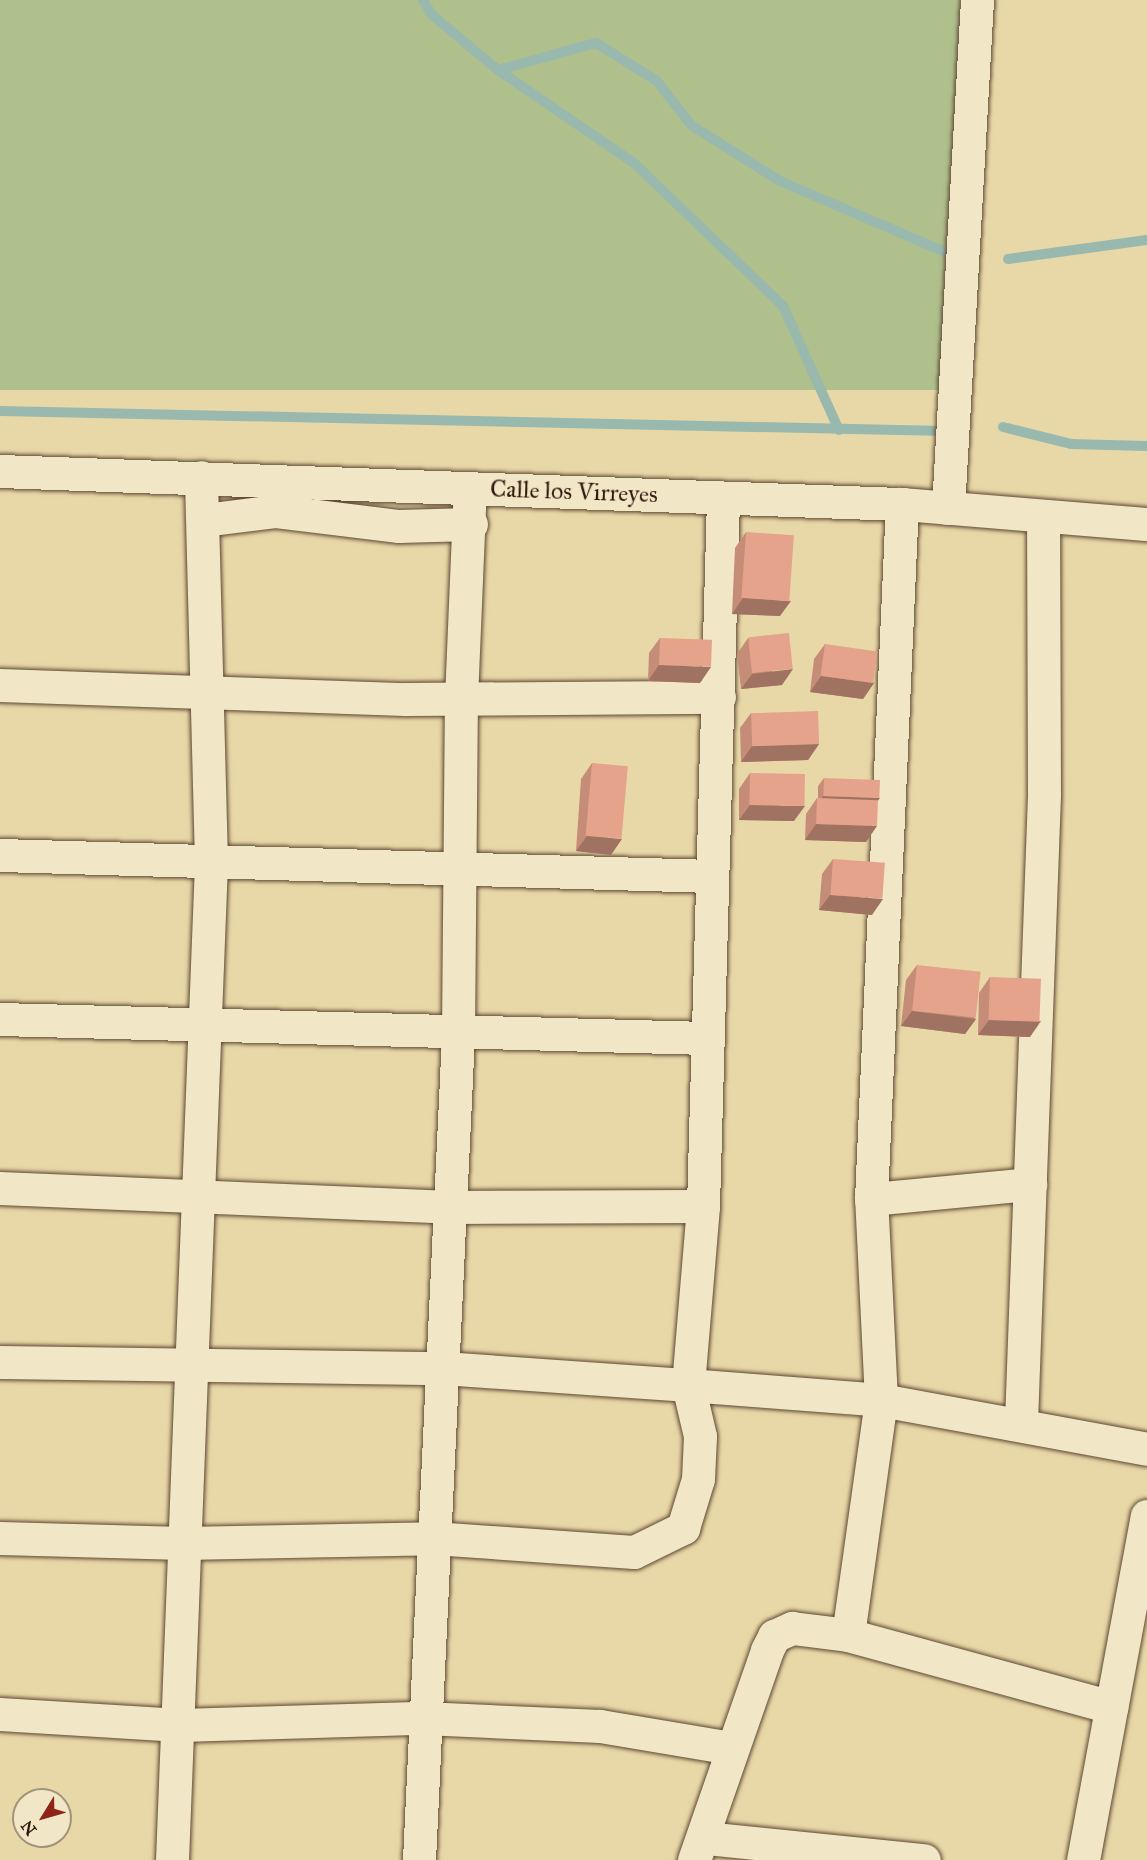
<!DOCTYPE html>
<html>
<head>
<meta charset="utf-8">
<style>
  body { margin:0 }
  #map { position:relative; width:1147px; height:1860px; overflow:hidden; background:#e9d8a7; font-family:"IM FELL Great Primer",serif }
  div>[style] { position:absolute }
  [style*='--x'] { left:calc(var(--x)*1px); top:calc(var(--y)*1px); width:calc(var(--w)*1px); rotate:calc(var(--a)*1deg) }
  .green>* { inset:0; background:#b0c08c; transform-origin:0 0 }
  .stream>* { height:10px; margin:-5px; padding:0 5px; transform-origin:5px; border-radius:5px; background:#99b9ae }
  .roads { filter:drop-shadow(0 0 2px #5d4733) drop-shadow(0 0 2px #5d4733) }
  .minor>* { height:33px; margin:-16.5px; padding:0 16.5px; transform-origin:16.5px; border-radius:16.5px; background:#f1e6c6 }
  .wall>* { inset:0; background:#c58c78 }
  .shaded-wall>* { inset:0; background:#a07262 }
  .building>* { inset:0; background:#e5a38c; transform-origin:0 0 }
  span { translate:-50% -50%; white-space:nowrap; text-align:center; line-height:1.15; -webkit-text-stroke:6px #f1e6c6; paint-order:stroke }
  .street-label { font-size:24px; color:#2e170c }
  .north { position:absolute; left:12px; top:1788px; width:60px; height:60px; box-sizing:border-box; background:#f1e6c6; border:2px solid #a3937c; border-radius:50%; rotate:233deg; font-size:16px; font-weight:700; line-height:24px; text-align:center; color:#2e170c }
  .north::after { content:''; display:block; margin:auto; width:21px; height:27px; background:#8f2418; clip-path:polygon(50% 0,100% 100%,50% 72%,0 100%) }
</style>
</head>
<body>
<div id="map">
  <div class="green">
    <div style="left:0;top:0;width:960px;height:390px"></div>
  </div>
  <div class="stream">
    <div style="--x:423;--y:0;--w:17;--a:59"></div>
    <div style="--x:432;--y:15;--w:86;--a:39.8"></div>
    <div style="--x:498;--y:70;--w:102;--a:-15.4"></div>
    <div style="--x:596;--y:43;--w:72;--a:31.9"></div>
    <div style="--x:657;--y:81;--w:56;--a:52.3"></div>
    <div style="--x:691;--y:125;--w:105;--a:32.2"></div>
    <div style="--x:780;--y:181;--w:180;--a:23.3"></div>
    <div style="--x:498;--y:70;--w:165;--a:34.4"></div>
    <div style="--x:634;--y:163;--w:207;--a:43.8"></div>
    <div style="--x:783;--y:306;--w:136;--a:65.7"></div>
    <div style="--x:1008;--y:259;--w:140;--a:-7.8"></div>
    <div style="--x:0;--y:411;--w:945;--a:1.21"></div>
    <div style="--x:1003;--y:427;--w:70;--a:14"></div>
    <div style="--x:1071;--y:444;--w:76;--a:1.5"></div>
  </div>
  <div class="roads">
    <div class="minor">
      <div style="--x:0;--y:471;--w:903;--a:2.1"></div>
      <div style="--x:902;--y:504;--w:246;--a:4.7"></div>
      <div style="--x:948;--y:508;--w:509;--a:-86.73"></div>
      <div style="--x:204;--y:520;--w:73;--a:-7.1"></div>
      <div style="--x:276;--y:511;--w:124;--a:7"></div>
      <div style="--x:399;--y:526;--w:72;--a:-1.6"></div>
      <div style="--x:0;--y:685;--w:405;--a:2"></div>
      <div style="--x:405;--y:699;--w:314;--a:-0.4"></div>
      <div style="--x:0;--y:855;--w:710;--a:1.69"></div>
      <div style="--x:0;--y:1019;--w:708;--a:1.54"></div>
      <div style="--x:0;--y:1188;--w:451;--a:2.4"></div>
      <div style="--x:451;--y:1207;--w:252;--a:-0.2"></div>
      <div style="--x:871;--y:1199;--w:160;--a:-5.4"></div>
      <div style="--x:0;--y:1362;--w:443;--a:0.8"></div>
      <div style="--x:443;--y:1368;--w:246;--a:4"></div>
      <div style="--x:688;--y:1385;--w:194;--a:4.4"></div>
      <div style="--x:881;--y:1400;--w:270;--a:10.4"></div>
      <div style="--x:1021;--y:1422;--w:628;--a:-87.9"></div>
      <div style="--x:1044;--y:794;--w:276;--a:-90.2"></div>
      <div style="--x:0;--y:1538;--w:183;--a:1.6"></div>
      <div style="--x:183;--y:1543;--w:250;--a:-1.1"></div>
      <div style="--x:433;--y:1538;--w:201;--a:4"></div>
      <div style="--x:634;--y:1552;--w:55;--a:-26.1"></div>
      <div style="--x:683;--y:1528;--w:51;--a:-73"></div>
      <div style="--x:698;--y:1479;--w:43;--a:-87.3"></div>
      <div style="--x:700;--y:1436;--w:52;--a:-103.2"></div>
      <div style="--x:688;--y:1385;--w:180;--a:-85.2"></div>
      <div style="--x:703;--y:1206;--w:708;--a:-88.38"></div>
      <div style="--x:848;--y:1635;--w:237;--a:-82"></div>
      <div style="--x:881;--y:1400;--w:201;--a:-92.8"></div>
      <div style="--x:871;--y:1199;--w:696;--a:-87.45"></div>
      <div style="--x:0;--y:1714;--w:180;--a:3.5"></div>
      <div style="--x:180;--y:1725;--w:243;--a:-1.7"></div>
      <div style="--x:423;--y:1718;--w:177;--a:2.6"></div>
      <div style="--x:600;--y:1726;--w:133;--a:9.5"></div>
      <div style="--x:706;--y:1838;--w:219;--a:5.8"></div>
      <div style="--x:172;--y:1860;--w:999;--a:-87.76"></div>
      <div style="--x:211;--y:862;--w:385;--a:-91.5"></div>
      <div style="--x:419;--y:1860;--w:826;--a:-87.29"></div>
      <div style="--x:458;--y:1035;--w:336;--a:-89.5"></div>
      <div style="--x:461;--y:699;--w:211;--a:-87.6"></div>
      <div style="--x:694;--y:1860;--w:222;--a:-70.8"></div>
      <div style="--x:767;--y:1650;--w:16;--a:-63"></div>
      <div style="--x:774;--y:1636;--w:20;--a:-24"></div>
      <div style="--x:792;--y:1628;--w:56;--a:7.1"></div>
      <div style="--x:848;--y:1635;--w:273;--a:15.3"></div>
      <div style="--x:1083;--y:1860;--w:350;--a:-79.5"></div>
    </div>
  </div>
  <div class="wall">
    <div style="clip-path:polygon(746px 532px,780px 616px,732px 614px,735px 548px)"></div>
    <div style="clip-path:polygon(660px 638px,700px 683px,648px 681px,649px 653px)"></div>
    <div style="clip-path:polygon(748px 638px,782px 685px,741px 689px,737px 654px)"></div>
    <div style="clip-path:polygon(825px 644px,874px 683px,863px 699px,810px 692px,814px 659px)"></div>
    <div style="clip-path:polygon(751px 713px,819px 744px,808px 760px,741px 762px,740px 728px)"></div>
    <div style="clip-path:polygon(592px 763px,611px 855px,576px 851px,581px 779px)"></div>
    <div style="clip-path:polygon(750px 773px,794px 821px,739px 820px,739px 789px)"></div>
    <div style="clip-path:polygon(824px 778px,878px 800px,866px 842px,805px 840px,806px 814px,817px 798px,818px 798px,818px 786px)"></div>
    <div style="clip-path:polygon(833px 859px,872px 915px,819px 910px,822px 874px)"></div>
    <div style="clip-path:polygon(917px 965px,976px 1019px,965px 1034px,901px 1026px,906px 980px)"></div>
    <div style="clip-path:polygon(990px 977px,1030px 1037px,978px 1035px,979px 993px)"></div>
  </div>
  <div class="shaded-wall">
    <div style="clip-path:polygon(743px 598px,791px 601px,780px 616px,732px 614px)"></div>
    <div style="clip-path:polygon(659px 665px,711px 667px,700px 683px,648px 681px)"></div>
    <div style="clip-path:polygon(793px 669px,782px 685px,741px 689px,752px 674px)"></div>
    <div style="clip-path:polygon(821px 676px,874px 683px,863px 699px,810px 692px)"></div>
    <div style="clip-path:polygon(819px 744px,808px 760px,741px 762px,752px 746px)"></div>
    <div style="clip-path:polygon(823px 796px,880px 798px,874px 806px,818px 804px)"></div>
    <div style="clip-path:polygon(750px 805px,805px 806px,794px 821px,739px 820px)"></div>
    <div style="clip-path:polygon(816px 824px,877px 826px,866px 842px,805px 840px)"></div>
    <div style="clip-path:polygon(587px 836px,622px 839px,611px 855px,576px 851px)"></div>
    <div style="clip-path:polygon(830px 895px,883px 899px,872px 915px,819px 910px)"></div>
    <div style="clip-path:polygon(912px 1011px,976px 1019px,965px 1034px,901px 1026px)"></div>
    <div style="clip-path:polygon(989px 1020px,1041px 1021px,1030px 1037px,978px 1035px)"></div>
  </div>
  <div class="building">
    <div style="left:746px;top:532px;width:48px;height:66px;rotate:4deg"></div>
    <div style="left:789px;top:633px;width:36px;height:41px;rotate:84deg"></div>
    <div style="left:660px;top:638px;width:52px;height:27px;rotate:2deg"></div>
    <div style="left:825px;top:644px;width:53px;height:32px;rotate:8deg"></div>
    <div style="left:818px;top:711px;width:33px;height:67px;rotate:88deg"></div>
    <div style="left:592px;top:763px;width:36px;height:73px;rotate:5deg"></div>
    <div style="left:750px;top:773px;width:55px;height:32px;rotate:1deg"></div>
    <div style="left:824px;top:778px;width:56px;height:18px;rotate:2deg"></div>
    <div style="left:817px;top:798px;width:61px;height:26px;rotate:2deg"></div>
    <div style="left:833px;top:859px;width:52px;height:36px;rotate:4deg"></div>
    <div style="left:917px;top:965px;width:64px;height:46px;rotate:6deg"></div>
    <div style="left:990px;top:977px;width:51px;height:43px;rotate:2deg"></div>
  </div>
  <div class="street-label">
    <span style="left:574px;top:492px;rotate:2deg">Calle los Virreyes</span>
  </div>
  <div class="north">N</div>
</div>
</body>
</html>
